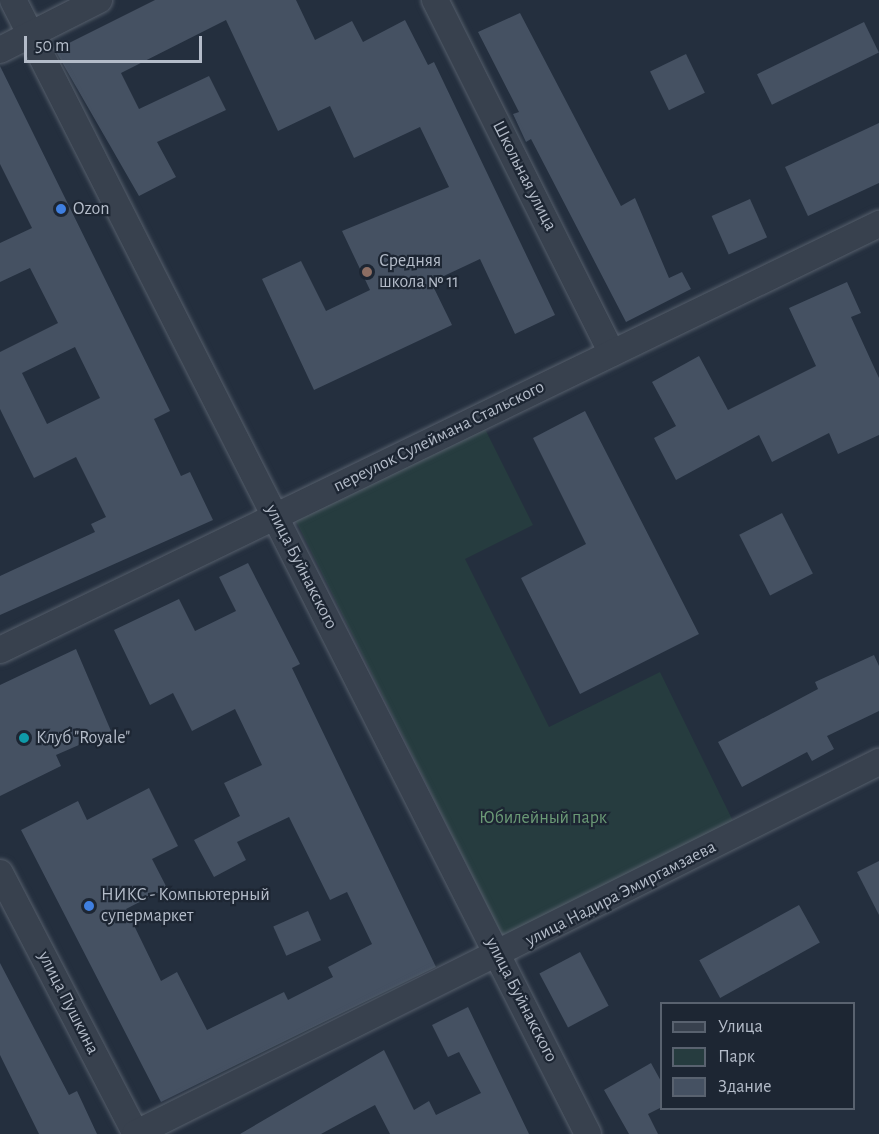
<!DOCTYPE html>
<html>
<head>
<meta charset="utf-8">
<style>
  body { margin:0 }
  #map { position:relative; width:879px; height:1134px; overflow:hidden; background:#242f3e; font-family:"Alegreya Sans",sans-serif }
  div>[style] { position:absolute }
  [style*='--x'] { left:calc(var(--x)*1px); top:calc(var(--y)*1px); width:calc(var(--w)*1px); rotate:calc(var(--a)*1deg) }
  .green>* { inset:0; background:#263c3f }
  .building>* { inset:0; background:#455162; transform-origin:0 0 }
  .roads { filter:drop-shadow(0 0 2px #565f6c) drop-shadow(0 0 2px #565f6c) }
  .street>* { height:26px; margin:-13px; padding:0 13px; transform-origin:13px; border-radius:13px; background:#38414e }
  .dots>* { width:16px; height:16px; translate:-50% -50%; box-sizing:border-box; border:3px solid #1d2633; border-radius:50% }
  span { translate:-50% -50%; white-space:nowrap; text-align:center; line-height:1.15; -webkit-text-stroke:4.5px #1d2633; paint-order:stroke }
  .street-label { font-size:18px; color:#b4bcc9 }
  .poi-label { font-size:18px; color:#b4bcc9 }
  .left { translate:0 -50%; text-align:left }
  .park-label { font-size:18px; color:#6b9a76 }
  .legend { position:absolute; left:660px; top:1002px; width:195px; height:108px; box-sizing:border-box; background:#1d2633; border:2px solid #59626f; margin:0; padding:8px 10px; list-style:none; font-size:18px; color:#b4bcc9 }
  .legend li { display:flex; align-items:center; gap:12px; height:30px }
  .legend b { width:30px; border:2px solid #59626f }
  .scale { position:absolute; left:24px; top:36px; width:178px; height:27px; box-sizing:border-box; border:3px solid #b4bcc9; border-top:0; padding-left:8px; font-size:18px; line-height:21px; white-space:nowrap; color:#b4bcc9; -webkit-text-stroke:4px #1d2633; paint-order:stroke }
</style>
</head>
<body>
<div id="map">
  <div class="green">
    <div style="clip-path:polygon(481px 421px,533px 525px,465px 559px,549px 727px,660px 672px,734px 823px,503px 938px,293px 515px)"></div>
  </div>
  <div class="building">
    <div style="clip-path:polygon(155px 0,296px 0,315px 40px,352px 21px,363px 42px,405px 20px,428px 65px,434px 62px,555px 315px,515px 334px,480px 259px,431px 282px,452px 325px,314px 390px,262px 279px,301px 261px,326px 311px,370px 290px,342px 231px,449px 187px,420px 127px,354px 158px,330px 106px,278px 131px,226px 20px,121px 73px,139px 109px,209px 76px,226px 110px,157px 142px,176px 177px,139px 196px,55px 50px)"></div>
    <div style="clip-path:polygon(520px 13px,621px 206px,635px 198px,669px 278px,682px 272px,691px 289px,626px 322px,531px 139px,526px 142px,513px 114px,519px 112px,478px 32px)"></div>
    <div style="left:864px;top:22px;width:34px;height:119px;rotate:64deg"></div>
    <div style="left:686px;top:54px;width:43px;height:40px;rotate:64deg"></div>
    <div style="clip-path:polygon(evenodd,0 66px,170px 411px,154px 419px,181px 476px,190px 472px,213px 520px,0 615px,0 576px,95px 532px,91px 524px,106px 517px,76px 457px,34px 478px,0 409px,0 352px,58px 323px,30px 268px,0 282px,0 243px,32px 228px,0 164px,0 66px,75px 347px,100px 398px,47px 424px,22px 373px,75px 347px)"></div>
    <div style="clip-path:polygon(879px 123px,879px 183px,808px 216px,785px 167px)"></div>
    <div style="left:750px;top:199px;width:42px;height:42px;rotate:66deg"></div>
    <div style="clip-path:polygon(847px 282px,861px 313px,851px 317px,879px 378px,879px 435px,838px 454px,829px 433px,772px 462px,759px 435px,676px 480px,654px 438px,676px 426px,652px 382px,699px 356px,728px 410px,816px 366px,789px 308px)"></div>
    <div style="clip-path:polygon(585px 411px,699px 634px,580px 694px,521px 578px,586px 544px,533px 438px)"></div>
    <div style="left:782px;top:513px;width:68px;height:48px;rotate:63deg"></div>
    <div style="clip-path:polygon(248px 563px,300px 664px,292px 668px,436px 967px,161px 1102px,21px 830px,78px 801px,87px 820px,149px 788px,178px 846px,152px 859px,167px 888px,126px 909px,161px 981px,177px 972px,207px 1030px,284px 992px,288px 1000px,333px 977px,328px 967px,372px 944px,347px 892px,330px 900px,289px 817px,237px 842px,246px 860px,214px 877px,194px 840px,240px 816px,224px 783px,262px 765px,235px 709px,192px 731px,173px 693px,150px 705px,114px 630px,179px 599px,195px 631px,236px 611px,219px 577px)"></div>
    <div style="clip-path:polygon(76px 649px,111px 731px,56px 755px,61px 766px,0 796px,0 685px)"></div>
    <div style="clip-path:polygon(874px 655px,879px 666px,879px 711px,827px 736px,834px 749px,812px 761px,807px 752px,742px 787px,718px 742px,818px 689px,815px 682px)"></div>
    <div style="clip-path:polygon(879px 861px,879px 915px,857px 872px)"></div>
    <div style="left:799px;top:905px;width:43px;height:114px;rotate:61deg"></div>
    <div style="left:308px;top:911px;width:32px;height:38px;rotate:66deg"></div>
    <div style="left:580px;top:952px;width:61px;height:46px;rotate:62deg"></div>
    <div style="clip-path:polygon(0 963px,69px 1095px,77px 1091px,97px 1134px,39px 1134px,0 1055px)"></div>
    <div style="clip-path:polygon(468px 1007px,529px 1134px,390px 1134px,375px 1105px,321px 1134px,240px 1134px,384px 1050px,414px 1110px,429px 1101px,436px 1115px,481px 1093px,459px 1052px,448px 1057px,432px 1025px)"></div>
    <div style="clip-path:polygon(651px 1063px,662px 1083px,662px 1107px,648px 1114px,658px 1134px,629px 1134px,604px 1090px)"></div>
  </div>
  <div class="roads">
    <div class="street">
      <div style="--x:13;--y:0;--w:1271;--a:63.11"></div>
      <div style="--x:435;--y:0;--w:395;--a:63.4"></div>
      <div style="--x:0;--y:50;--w:111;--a:-26.8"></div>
      <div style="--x:0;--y:650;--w:977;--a:-25.86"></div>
      <div style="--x:0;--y:873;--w:294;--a:62.5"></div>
      <div style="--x:135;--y:1134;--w:832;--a:-26.57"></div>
    </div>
  </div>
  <div class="dots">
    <div style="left:61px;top:209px;background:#3f7fe0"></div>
    <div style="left:367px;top:272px;background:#8d6e63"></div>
    <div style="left:24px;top:738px;background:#0f9aa8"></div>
    <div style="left:89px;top:906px;background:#3f7fe0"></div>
  </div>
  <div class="street-label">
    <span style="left:524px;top:176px;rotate:63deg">Школьная улица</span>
    <span style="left:439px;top:437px;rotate:-26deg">переулок Сулеймана Стальского</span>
    <span style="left:301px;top:567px;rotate:63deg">улица Буйнакского</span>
    <span style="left:621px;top:894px;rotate:-27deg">улица Надира Эмиргамзаева</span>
    <span style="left:521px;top:1000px;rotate:63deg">улица Буйнакского</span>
    <span style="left:68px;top:1003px;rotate:63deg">улица Пушкина</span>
  </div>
  <div class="poi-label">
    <span class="left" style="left:73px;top:209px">Ozon</span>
    <span class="left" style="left:379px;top:272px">Средняя<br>школа № 11</span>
    <span class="left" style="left:36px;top:738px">Клуб "Royale"</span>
    <span class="left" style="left:101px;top:906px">НИКС - Компьютерный<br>супермаркет</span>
  </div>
  <div class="park-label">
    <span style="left:543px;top:818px">Юбилейный парк</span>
  </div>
  <ul class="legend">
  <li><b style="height:8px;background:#38414e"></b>Улица</li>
  <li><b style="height:16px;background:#263c3f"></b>Парк</li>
  <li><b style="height:16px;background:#455162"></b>Здание</li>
  </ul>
  <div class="scale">50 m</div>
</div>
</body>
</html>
